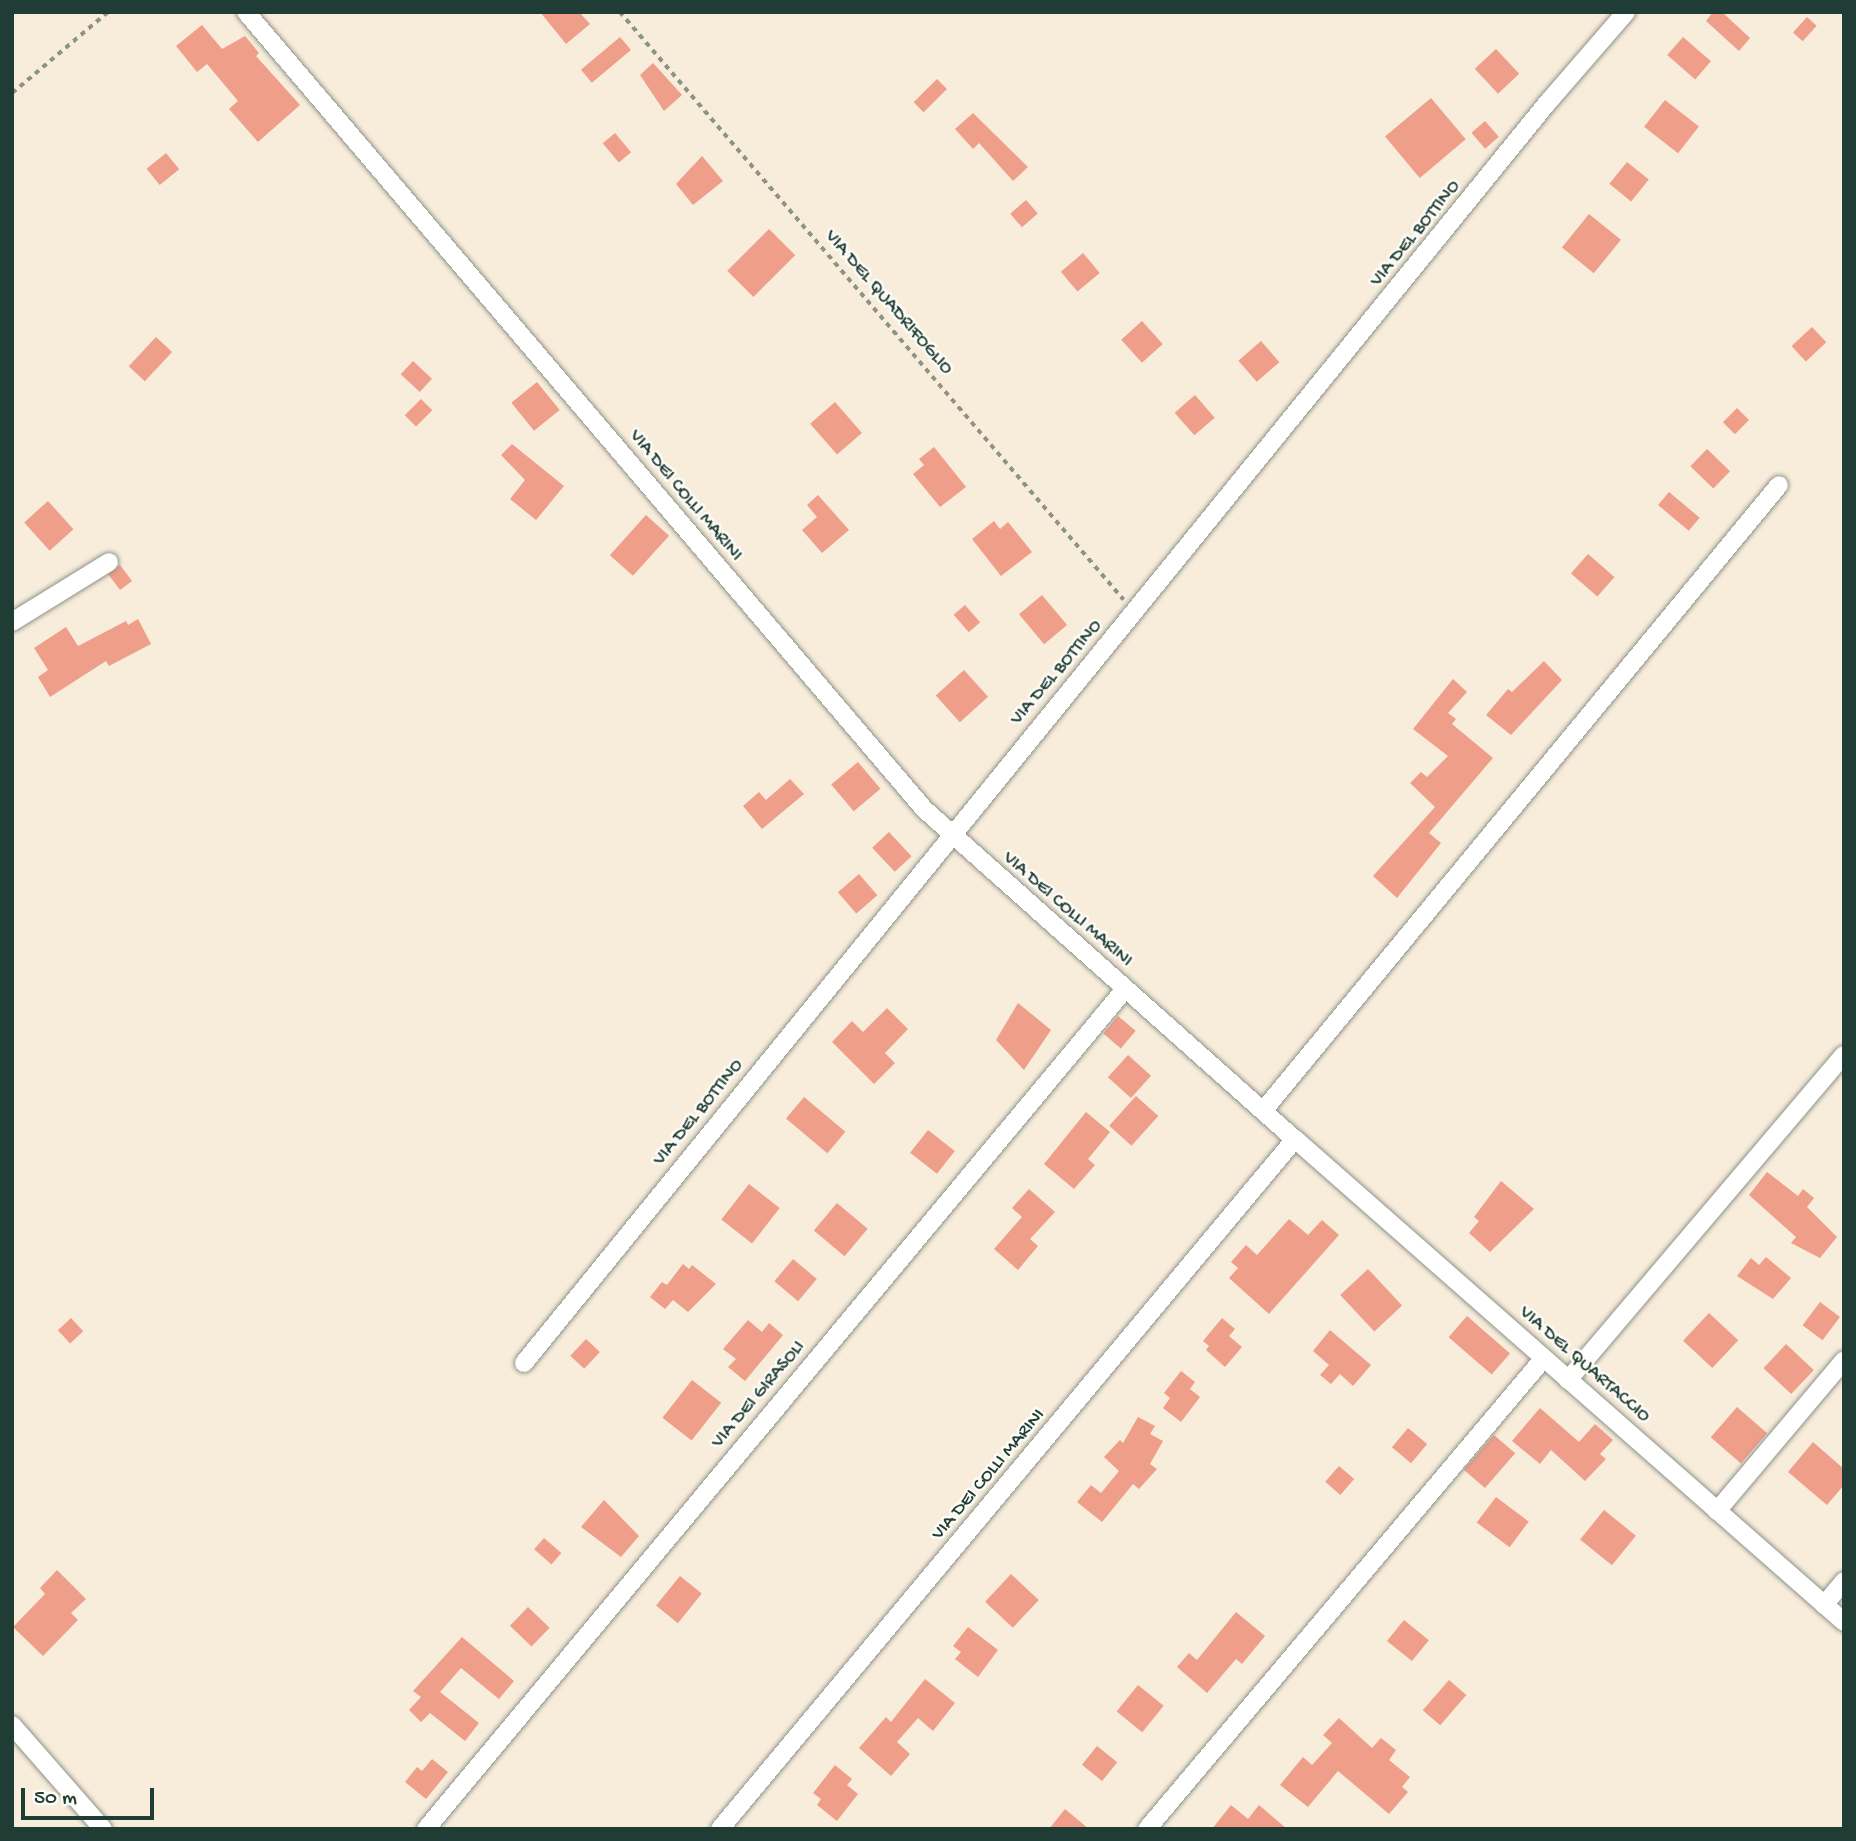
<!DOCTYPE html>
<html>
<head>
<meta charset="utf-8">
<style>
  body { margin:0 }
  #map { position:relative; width:1856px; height:1841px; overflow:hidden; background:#f8ecdb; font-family:"Gochi Hand",sans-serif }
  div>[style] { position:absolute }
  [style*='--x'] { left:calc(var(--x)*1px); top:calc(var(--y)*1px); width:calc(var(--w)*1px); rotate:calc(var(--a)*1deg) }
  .building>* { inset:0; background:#ef9e8a; transform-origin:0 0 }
  .path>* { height:3.5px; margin-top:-1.75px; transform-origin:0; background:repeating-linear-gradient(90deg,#8c9488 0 5px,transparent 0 10px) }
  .roads { filter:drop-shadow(0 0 2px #8c9488) drop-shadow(0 0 2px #8c9488) }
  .street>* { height:18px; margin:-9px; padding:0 9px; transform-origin:9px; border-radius:9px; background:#fff }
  span { translate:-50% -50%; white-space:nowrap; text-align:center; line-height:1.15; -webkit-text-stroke:5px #fdfcf7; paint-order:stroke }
  .street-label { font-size:19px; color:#1f3d34 }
  .frame { position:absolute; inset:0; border:14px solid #1f3d34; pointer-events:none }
  .scale { position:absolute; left:21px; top:1788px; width:133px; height:32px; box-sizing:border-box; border:4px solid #1f3d34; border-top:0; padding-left:9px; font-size:21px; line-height:24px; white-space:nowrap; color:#1f3d34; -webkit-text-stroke:5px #fdfcf7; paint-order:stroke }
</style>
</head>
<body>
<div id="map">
  <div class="building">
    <div style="clip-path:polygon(540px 12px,579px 12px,590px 24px,566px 44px)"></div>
    <div style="clip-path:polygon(1713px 12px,1722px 12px,1750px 38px,1739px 51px,1706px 21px)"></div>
    <div style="left:1807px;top:17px;width:13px;height:21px;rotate:42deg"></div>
    <div style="clip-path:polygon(202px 25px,222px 49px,245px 36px,259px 53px,256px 56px,300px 105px,258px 142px,229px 109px,238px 101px,207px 64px,197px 72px,176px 46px)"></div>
    <div style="left:620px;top:37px;width:17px;height:51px;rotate:50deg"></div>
    <div style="left:1683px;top:37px;width:37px;height:24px;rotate:41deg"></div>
    <div style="left:1496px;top:49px;width:34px;height:29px;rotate:47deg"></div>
    <div style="clip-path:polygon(653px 63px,682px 95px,664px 111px,640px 75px)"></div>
    <div style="left:937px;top:79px;width:14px;height:33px;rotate:45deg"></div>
    <div style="left:1431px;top:98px;width:54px;height:60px;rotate:50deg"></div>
    <div style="left:1665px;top:100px;width:43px;height:34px;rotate:38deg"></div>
    <div style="clip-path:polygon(973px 113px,1028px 167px,1013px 181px,979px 143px,973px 149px,955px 129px)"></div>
    <div style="left:1485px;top:121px;width:21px;height:18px;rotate:49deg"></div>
    <div style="left:615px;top:133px;width:25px;height:16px;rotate:50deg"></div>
    <div style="left:166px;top:153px;width:21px;height:25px;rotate:51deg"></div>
    <div style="clip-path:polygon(702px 156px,723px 181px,693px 205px,676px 184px)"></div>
    <div style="left:1627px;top:162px;width:28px;height:28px;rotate:39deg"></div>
    <div style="left:1026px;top:200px;width:18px;height:21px;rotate:49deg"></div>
    <div style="left:1589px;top:214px;width:41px;height:43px;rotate:39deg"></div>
    <div style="left:769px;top:229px;width:37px;height:59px;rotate:45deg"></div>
    <div style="left:1083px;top:253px;width:26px;height:29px;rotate:50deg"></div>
    <div style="left:1142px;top:321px;width:31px;height:28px;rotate:48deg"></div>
    <div style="left:1812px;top:327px;width:21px;height:28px;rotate:47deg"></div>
    <div style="left:156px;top:337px;width:22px;height:40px;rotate:43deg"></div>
    <div style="left:1261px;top:341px;width:28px;height:30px;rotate:49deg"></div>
    <div style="left:413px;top:361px;width:26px;height:18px;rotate:43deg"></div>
    <div style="left:537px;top:382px;width:36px;height:33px;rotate:51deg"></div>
    <div style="left:1195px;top:395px;width:30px;height:27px;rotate:49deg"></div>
    <div style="left:421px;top:399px;width:16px;height:23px;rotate:45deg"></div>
    <div style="left:835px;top:402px;width:41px;height:33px;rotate:49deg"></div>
    <div style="left:1737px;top:408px;width:17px;height:20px;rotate:45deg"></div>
    <div style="clip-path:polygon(512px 444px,564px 486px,536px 520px,510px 499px,525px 480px,501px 455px)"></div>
    <div style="clip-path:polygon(934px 447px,966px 487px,940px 507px,913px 474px,924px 465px,919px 459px)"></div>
    <div style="left:1707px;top:449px;width:32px;height:24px;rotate:44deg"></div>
    <div style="left:1669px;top:492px;width:40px;height:17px;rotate:40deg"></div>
    <div style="clip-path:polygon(818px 495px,849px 530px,822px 553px,802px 530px,817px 517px,807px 505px)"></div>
    <div style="left:48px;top:501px;width:38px;height:32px;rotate:48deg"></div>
    <div style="left:646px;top:515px;width:31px;height:54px;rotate:42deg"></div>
    <div style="clip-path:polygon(994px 521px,1000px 529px,1008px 522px,1032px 552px,1001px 576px,972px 539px)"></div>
    <div style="left:1588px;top:554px;width:35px;height:26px;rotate:41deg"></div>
    <div style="left:120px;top:565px;width:20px;height:15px;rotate:53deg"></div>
    <div style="left:1042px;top:595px;width:39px;height:30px;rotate:50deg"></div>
    <div style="left:965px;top:605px;width:23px;height:15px;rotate:49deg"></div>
    <div style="clip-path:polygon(138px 619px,151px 644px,109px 666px,106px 661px,50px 697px,38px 677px,48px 670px,34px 648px,66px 627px,78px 646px,126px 621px,128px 625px)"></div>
    <div style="clip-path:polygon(1544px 661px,1562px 680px,1511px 735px,1486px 715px,1508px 689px,1512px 692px)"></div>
    <div style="left:964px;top:670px;width:36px;height:38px;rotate:48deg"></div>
    <div style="clip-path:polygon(1453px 679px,1467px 692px,1448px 713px,1456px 719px,1452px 724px,1493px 758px,1429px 833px,1441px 843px,1397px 898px,1373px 876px,1435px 807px,1410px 783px,1421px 772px,1427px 777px,1448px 756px,1413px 729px)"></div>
    <div style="left:858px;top:762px;width:35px;height:35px;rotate:50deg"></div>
    <div style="clip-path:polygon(790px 779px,804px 794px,762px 829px,743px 806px,759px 792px,766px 800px)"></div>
    <div style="left:889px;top:832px;width:33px;height:23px;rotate:47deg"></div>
    <div style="left:859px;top:874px;width:28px;height:28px;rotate:49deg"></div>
    <div style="clip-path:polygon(1018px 1003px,1051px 1030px,1024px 1070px,996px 1040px)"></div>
    <div style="clip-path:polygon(887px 1008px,908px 1029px,885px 1053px,895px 1063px,874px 1084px,832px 1042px,852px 1021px,863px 1032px)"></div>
    <div style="left:1118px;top:1016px;width:23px;height:23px;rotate:40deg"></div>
    <div style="left:1128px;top:1055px;width:31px;height:30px;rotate:42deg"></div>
    <div style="left:1136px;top:1096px;width:30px;height:40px;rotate:42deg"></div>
    <div style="left:804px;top:1097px;width:54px;height:28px;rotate:40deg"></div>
    <div style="clip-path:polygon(1086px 1112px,1110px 1132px,1088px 1159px,1095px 1165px,1074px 1189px,1044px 1164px)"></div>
    <div style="left:928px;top:1130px;width:34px;height:29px;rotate:38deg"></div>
    <div style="clip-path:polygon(1767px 1172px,1798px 1196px,1803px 1189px,1814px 1198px,1807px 1207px,1837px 1237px,1820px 1258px,1791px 1243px,1796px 1237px,1749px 1195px)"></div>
    <div style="clip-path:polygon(1501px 1181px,1534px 1209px,1490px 1252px,1469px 1233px,1479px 1221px,1474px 1217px)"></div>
    <div style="left:749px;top:1184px;width:39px;height:45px;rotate:38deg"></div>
    <div style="clip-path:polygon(1029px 1189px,1055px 1212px,1030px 1239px,1038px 1246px,1018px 1270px,994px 1249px,1022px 1217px,1012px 1208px)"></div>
    <div style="left:837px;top:1203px;width:40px;height:36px;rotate:40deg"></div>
    <div style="clip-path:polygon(1289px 1219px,1308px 1235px,1322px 1220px,1339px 1235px,1269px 1314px,1229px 1278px,1238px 1268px,1231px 1262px,1246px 1245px,1257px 1255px)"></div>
    <div style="clip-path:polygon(1766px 1257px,1791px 1278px,1773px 1299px,1737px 1276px,1751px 1258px,1759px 1265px)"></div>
    <div style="left:793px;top:1259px;width:31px;height:29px;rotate:40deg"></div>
    <div style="clip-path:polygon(683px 1264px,689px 1269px,692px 1265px,716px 1284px,688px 1312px,673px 1300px,665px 1309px,650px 1297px,662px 1282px,667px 1285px)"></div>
    <div style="left:1368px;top:1269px;width:50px;height:38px;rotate:47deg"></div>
    <div style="left:1820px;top:1302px;width:25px;height:29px;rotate:37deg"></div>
    <div style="left:1709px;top:1313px;width:40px;height:38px;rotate:43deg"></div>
    <div style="left:1467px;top:1316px;width:57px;height:28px;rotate:41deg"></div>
    <div style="left:71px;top:1318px;width:18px;height:18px;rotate:47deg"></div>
    <div style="clip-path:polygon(1222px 1318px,1235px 1329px,1229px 1336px,1242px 1347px,1225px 1367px,1206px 1350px,1209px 1346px,1203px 1341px)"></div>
    <div style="clip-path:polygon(748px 1320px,762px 1332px,769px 1323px,783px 1335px,745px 1381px,728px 1367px,736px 1359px,723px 1349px)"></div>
    <div style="clip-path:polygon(1330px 1330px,1371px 1365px,1353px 1386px,1340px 1374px,1331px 1384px,1320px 1375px,1329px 1365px,1313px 1351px)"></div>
    <div style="left:586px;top:1339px;width:19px;height:23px;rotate:43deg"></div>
    <div style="left:1786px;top:1344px;width:38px;height:33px;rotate:43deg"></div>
    <div style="clip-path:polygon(1181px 1371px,1195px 1382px,1190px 1389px,1200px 1397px,1181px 1422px,1163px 1408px,1170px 1398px,1164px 1393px)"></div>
    <div style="left:692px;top:1380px;width:37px;height:48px;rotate:38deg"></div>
    <div style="left:1737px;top:1407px;width:40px;height:40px;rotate:41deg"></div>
    <div style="clip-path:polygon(1540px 1408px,1579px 1442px,1595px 1424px,1613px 1440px,1600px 1454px,1606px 1459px,1585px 1481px,1551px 1450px,1540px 1464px,1512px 1441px)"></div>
    <div style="clip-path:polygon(1138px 1417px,1155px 1426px,1150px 1434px,1163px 1441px,1150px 1464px,1157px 1469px,1139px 1489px,1133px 1484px,1102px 1522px,1077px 1502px,1091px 1485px,1101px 1493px,1119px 1471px,1104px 1457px,1120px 1440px,1123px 1443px)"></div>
    <div style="left:1408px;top:1428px;width:25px;height:25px;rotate:40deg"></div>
    <div style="left:1494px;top:1435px;width:28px;height:46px;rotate:41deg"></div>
    <div style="clip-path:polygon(1813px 1442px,1844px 1469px,1844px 1485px,1827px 1505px,1788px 1472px)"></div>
    <div style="left:1339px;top:1466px;width:20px;height:21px;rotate:41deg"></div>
    <div style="left:1496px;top:1497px;width:41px;height:32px;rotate:37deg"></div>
    <div style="clip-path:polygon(604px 1500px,639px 1536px,621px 1557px,581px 1527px)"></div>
    <div style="left:1604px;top:1510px;width:41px;height:38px;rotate:39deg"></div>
    <div style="left:544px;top:1538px;width:23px;height:15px;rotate:41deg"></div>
    <div style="clip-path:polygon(57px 1570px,86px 1599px,71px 1613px,78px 1620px,43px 1656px,13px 1627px,45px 1594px,40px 1588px)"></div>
    <div style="left:1011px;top:1574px;width:38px;height:38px;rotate:43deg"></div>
    <div style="left:680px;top:1576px;width:28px;height:38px;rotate:39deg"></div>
    <div style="left:528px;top:1607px;width:30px;height:26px;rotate:44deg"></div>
    <div style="clip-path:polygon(1236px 1612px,1265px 1636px,1242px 1664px,1236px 1659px,1207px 1693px,1177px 1667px,1189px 1653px,1197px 1660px)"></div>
    <div style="left:1404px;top:1620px;width:32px;height:27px;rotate:39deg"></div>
    <div style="clip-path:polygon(968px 1627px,998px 1650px,978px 1677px,955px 1659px,961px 1652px,953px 1646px)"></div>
    <div style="clip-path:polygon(462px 1637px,514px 1681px,499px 1699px,461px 1668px,440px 1692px,479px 1723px,465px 1741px,430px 1713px,421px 1722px,409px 1710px,421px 1697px,413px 1691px)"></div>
    <div style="clip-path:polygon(925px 1679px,955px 1703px,933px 1731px,918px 1718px,897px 1742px,910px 1754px,891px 1776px,859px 1748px,886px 1717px,891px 1722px)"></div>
    <div style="left:1449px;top:1680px;width:23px;height:40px;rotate:41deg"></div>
    <div style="left:1138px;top:1685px;width:33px;height:34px;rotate:39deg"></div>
    <div style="clip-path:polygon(1339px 1718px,1372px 1748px,1381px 1738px,1396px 1750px,1389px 1760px,1410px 1777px,1402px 1787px,1408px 1792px,1389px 1814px,1338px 1771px,1308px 1807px,1280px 1785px,1303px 1757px,1312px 1765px,1332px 1743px,1323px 1735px)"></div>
    <div style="left:1097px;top:1746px;width:26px;height:24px;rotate:39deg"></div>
    <div style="clip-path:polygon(432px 1759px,448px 1772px,426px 1799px,405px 1782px,417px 1767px,422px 1771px)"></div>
    <div style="clip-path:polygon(835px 1765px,852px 1779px,847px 1785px,858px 1794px,837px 1821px,817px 1805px,821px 1799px,813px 1793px)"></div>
    <div style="clip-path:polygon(1231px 1805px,1248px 1819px,1259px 1805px,1287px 1829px,1212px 1829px)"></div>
    <div style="clip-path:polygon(1065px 1809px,1089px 1829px,1049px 1829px)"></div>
  </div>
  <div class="path">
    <div style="--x:620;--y:12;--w:774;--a:49.4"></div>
    <div style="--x:12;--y:93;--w:126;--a:-40.2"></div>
  </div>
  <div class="roads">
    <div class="street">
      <div style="--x:246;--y:12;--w:1046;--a:49.61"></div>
      <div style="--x:924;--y:809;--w:497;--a:41.7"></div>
      <div style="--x:1295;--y:1139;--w:898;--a:129.81"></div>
      <div style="--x:12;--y:622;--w:114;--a:-31.7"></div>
      <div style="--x:1263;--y:1111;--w:811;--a:-50.5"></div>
      <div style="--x:1295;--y:1139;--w:731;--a:41.34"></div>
      <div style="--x:524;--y:1363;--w:1626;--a:-50.92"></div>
      <div style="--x:1549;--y:101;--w:118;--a:-49.1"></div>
      <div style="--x:1568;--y:1380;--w:426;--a:-49.7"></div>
      <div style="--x:1717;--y:1511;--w:197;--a:-49.9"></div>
      <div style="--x:1824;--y:1605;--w:31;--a:-50"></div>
      <div style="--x:12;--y:1725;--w:138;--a:48.8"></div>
      <div style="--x:426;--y:1829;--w:1093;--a:-50.23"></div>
      <div style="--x:1147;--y:1829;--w:616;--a:-49.87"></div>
    </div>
  </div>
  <div class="street-label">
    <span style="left:1416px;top:234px;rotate:-51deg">VIA DEL BOTTINO</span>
    <span style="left:888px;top:303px;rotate:49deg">VIA DEL QUADRIFOGLIO</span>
    <span style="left:685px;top:496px;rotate:50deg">VIA DEI COLLI MARINI</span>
    <span style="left:1057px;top:673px;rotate:-50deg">VIA DEL BOTTINO</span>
    <span style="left:1067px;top:910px;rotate:41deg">VIA DEI COLLI MARINI</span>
    <span style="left:699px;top:1113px;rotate:-51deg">VIA DEL BOTTINO</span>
    <span style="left:1584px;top:1365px;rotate:41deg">VIA DEL QUARTACCIO</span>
    <span style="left:759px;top:1395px;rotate:-50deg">VIA DEI GIRASOLI</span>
    <span style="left:989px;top:1475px;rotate:-50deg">VIA DEI COLLI MARINI</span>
  </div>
  <div class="frame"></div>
  <div class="scale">50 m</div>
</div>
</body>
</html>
